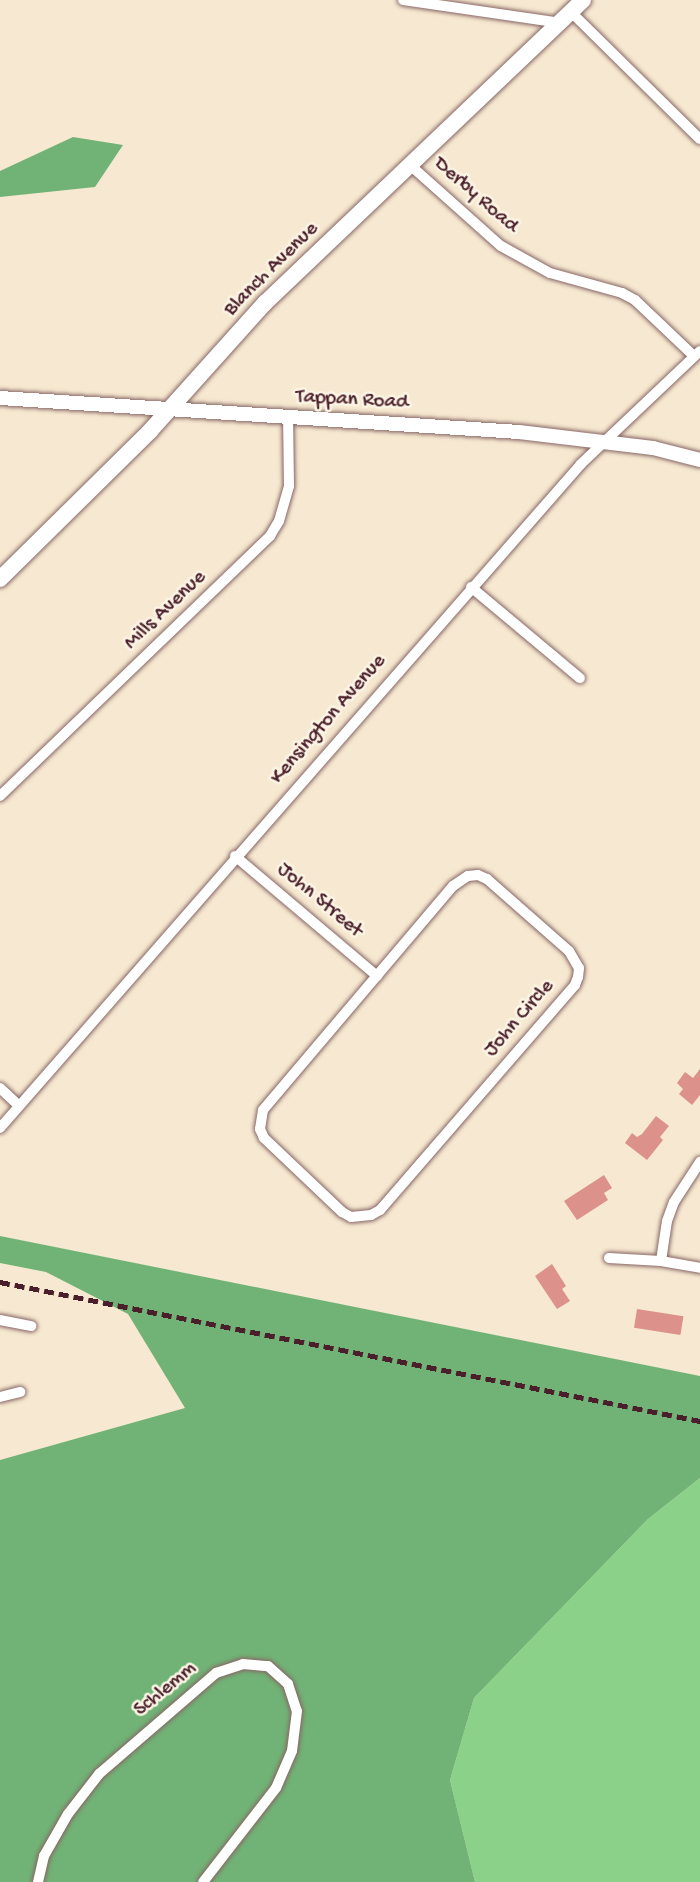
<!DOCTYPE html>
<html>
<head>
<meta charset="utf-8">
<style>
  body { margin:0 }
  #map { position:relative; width:700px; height:1882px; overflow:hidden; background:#f7e9d1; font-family:"Gochi Hand",sans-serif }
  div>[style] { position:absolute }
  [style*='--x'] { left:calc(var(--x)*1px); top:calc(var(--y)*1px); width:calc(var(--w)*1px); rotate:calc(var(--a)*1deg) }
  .green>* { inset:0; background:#8cd18a }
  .forest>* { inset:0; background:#71b376 }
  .building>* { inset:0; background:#dc918b; transform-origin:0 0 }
  .roads { filter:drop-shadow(0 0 2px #876665) drop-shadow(0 0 2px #876665) }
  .minor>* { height:10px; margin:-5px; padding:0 5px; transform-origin:5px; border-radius:5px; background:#fff }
  .tertiary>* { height:14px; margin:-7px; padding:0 7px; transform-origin:7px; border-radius:7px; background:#fff }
  .secondary>* { height:16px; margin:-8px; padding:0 8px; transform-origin:8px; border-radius:8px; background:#fff }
  .rail>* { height:4.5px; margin-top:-2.25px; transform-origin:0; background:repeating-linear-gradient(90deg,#4a1f2b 0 10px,transparent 0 15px) }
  span { translate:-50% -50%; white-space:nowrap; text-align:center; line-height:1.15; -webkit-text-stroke:5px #fcf5e5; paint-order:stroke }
  .street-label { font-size:21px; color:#4a1f2b }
</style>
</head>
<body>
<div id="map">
  <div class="green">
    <div style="clip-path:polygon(700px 1478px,700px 1882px,475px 1882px,450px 1780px,474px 1698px,648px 1519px)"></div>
  </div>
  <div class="forest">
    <div style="clip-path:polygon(73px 137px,123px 145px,95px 187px,0 197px,0 171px)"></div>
    <div style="clip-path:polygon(0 1236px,700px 1376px,700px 1478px,648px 1519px,474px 1698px,450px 1780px,475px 1882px,0 1882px,0 1460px,185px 1408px,128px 1314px,46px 1272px,0 1263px)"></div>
  </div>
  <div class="building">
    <div style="clip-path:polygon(700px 1069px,700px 1095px,692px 1105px,679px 1094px,683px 1089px,677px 1083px,685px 1072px,693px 1078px)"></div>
    <div style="clip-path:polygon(656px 1116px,669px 1126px,660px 1137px,663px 1140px,647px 1160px,625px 1143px,632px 1133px,637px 1137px,642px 1134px)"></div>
    <div style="clip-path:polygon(604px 1175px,612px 1188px,604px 1193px,608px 1200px,577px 1220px,564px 1201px)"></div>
    <div style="clip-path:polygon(552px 1264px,566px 1286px,562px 1289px,570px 1301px,557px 1309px,535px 1276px)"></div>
    <div style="left:637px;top:1309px;width:47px;height:19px;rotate:9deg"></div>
  </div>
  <div class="roads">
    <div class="minor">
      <div style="--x:403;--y:0;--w:160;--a:8.3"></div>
      <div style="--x:571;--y:12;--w:181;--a:44.6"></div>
      <div style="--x:410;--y:165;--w:122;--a:41.7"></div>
      <div style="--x:501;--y:246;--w:56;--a:28.9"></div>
      <div style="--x:550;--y:273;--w:75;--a:15.5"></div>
      <div style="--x:622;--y:293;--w:15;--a:28"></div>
      <div style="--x:635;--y:300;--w:81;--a:43.5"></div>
      <div style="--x:471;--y:587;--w:142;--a:39.9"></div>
      <div style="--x:0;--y:796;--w:375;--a:-43.9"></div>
      <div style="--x:270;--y:536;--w:17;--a:-59"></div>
      <div style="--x:279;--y:521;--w:36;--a:-74"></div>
      <div style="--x:289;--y:486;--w:68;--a:-90.8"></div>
      <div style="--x:235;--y:856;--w:186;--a:40.2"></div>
      <div style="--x:478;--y:875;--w:10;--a:24"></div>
      <div style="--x:487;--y:879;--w:109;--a:41.3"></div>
      <div style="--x:569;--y:951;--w:20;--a:60"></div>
      <div style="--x:579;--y:968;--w:9;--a:96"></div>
      <div style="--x:578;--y:977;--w:9;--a:111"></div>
      <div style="--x:575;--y:985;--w:298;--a:130.9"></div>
      <div style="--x:380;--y:1210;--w:10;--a:151"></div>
      <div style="--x:371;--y:1215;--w:20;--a:174"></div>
      <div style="--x:351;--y:1217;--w:10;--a:-151"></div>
      <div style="--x:342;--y:1212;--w:108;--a:-136.5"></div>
      <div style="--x:264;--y:1138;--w:10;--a:-114"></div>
      <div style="--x:260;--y:1129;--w:19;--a:-81"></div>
      <div style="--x:263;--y:1110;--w:294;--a:-49.7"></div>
      <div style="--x:453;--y:886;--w:18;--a:-34"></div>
      <div style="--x:468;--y:876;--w:10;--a:-6"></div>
      <div style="--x:0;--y:1088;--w:26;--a:43"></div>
      <div style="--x:0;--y:1128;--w:882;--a:-48.81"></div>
      <div style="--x:581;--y:464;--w:164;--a:-43.5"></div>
      <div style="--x:609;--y:1258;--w:52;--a:3.3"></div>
      <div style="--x:661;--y:1261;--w:40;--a:10"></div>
      <div style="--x:661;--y:1261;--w:40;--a:-81.5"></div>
      <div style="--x:667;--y:1221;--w:20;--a:-70"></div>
      <div style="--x:674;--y:1202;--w:48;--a:-57"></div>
      <div style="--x:0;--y:1320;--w:32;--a:11"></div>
      <div style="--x:0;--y:1397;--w:21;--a:-14"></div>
      <div style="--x:38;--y:1882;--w:27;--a:-77"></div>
      <div style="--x:44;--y:1856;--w:48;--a:-60.3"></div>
      <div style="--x:68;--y:1814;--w:51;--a:-52.2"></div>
      <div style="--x:99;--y:1774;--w:155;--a:-40.8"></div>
      <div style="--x:216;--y:1673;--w:28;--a:-18"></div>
      <div style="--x:243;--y:1664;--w:25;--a:5"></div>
      <div style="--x:268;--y:1666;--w:27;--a:42"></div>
      <div style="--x:288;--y:1684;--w:28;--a:72"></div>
      <div style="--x:297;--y:1711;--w:40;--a:97.1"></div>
      <div style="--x:292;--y:1751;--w:40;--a:113.4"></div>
      <div style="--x:276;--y:1788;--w:119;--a:127.8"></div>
    </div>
    <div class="tertiary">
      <div style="--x:0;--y:398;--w:520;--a:3.75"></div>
      <div style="--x:519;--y:432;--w:135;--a:6.8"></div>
      <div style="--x:653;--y:448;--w:49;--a:14.3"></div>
    </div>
    <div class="secondary">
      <div style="--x:0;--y:579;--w:211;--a:-44.6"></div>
      <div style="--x:150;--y:431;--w:172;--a:-48.1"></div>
      <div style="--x:265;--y:303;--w:439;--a:-43.6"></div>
    </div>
  </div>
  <div class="rail">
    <div style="--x:0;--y:1282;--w:714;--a:11.23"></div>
  </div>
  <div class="street-label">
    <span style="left:475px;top:196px;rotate:41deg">Derby Road</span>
    <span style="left:272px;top:270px;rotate:-45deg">Blanch Avenue</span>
    <span style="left:352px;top:401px;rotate:3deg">Tappan Road</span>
    <span style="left:166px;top:611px;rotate:-44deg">Mills Avenue</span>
    <span style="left:329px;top:720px;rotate:-49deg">Kensington Avenue</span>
    <span style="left:319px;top:901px;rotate:40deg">John Street</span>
    <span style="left:520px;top:1019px;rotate:-49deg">John Circle</span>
    <span style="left:166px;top:1690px;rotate:-40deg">Schlemm</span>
  </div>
</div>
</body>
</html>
